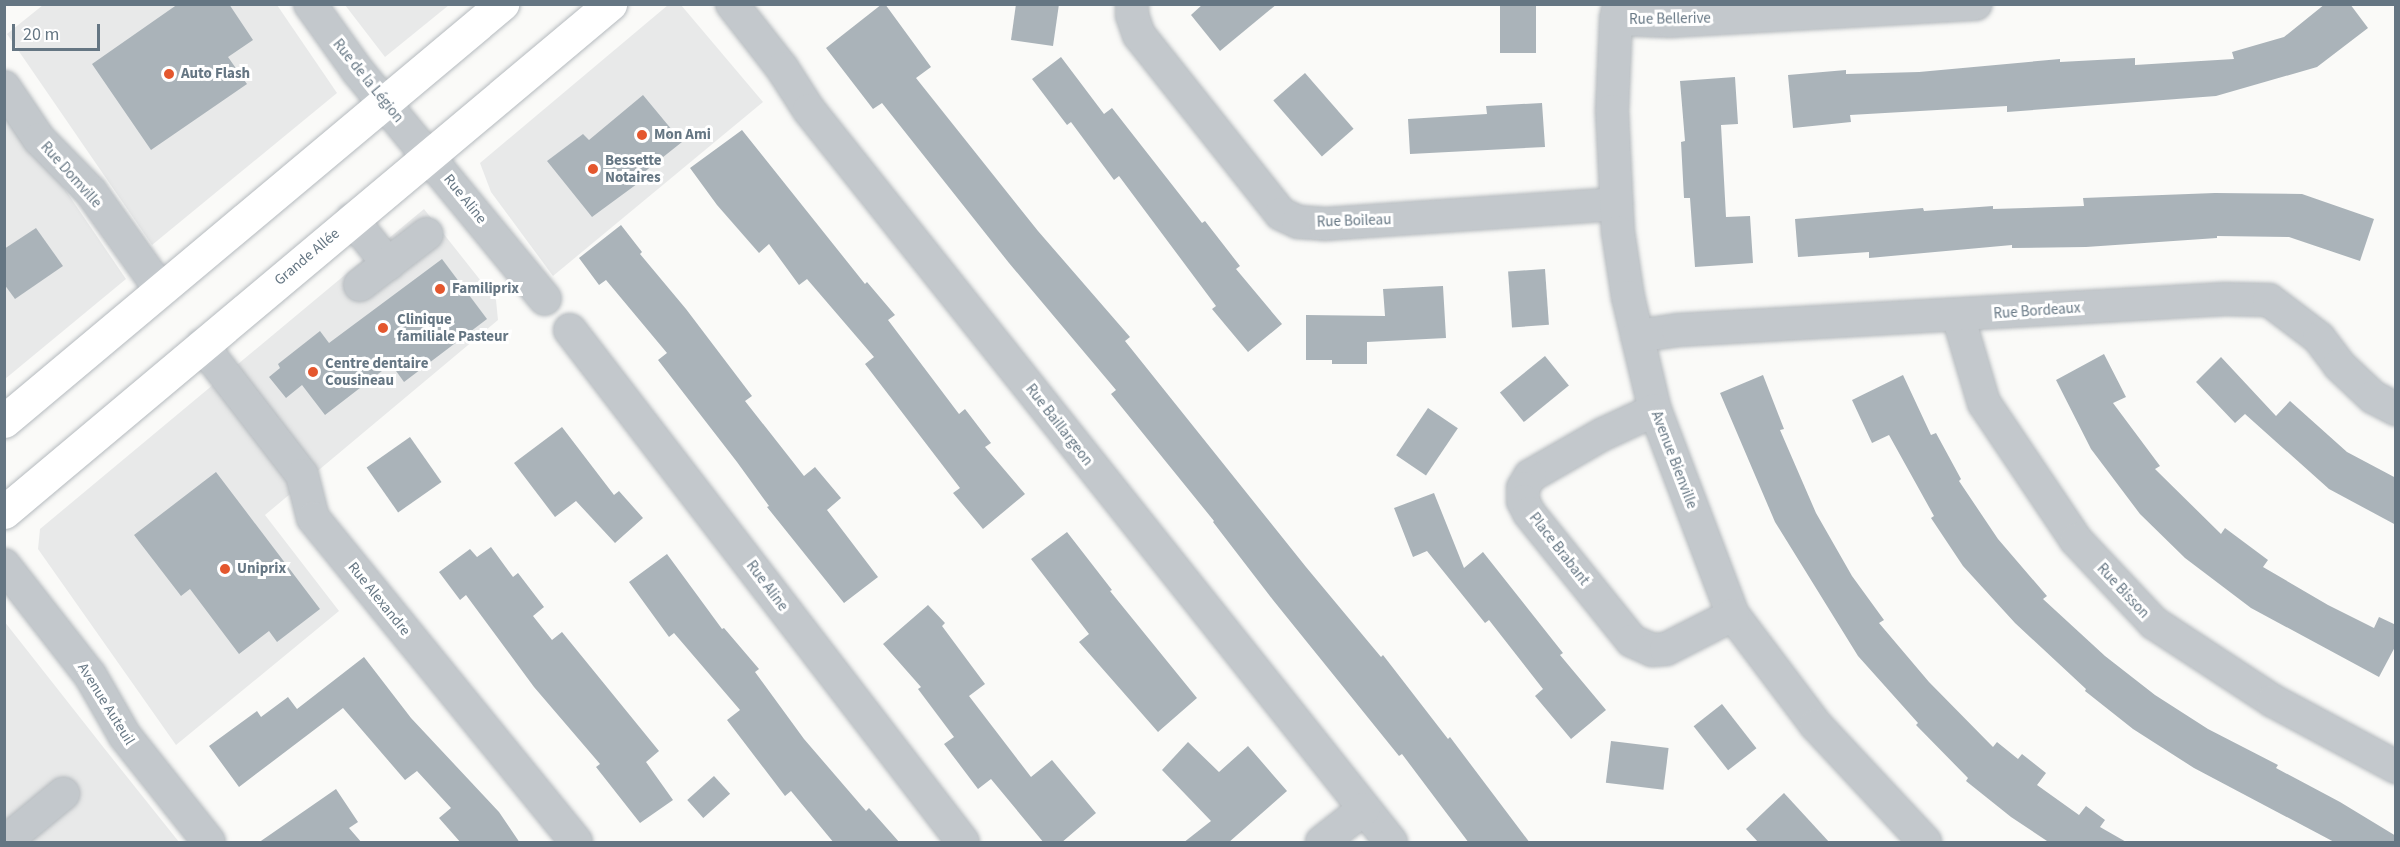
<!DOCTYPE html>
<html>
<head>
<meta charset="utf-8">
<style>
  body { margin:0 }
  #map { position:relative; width:2400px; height:847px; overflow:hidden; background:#fafaf8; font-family:"Source Sans 3",sans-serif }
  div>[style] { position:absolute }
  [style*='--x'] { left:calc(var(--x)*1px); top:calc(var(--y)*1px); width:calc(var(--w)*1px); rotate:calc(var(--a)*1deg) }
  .built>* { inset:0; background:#e8e9e9 }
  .building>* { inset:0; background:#aab3b9; transform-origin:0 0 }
  .roads { filter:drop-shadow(0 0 2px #b5babe) drop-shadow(0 0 2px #b5babe) }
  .minor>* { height:32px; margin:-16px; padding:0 16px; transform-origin:16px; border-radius:16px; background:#c3c8cc }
  .major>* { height:33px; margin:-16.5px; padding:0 16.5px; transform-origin:16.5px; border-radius:16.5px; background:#fff }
  .dots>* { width:16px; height:16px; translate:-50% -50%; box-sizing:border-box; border:3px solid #fff; border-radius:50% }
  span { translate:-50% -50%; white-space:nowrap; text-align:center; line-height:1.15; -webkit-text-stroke:6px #fff; paint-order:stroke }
  .street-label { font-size:15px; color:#657683 }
  .poi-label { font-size:15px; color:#657683; font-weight:700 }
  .left { translate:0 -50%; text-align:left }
  .frame { position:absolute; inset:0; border:6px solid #657683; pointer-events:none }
  .scale { position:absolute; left:12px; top:24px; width:88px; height:27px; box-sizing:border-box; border:3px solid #657683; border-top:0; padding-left:8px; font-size:18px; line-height:21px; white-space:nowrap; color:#657683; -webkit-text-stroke:4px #fff; paint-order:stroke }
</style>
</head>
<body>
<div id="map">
  <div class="built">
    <div style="clip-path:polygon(43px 5px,277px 5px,337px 93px,152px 245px,7px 34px)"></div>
    <div style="clip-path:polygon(345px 5px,449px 5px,385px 57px)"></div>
    <div style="clip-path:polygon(668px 5px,681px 5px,763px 102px,553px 276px,491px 192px,480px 163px)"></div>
    <div style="clip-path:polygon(4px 100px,126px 279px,5px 379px,4px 379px)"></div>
    <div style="clip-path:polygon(424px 209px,496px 300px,498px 320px,265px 515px,339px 611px,176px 745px,38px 549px,40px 529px)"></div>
    <div style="clip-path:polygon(4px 621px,104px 748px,179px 842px,5px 842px)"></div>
  </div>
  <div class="building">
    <div style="clip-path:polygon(178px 4px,229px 4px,253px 40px,228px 57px,247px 84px,151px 150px,92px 64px)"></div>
    <div style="clip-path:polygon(882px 4px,885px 4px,931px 67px,916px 78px,1038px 231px,1130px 337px,1125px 341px,1306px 567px,1381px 657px,1383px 655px,1448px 739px,1450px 737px,1530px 843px,1469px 843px,1402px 754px,1399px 756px,1273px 600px,1213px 522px,1214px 521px,1111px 394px,1116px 390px,1009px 263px,882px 103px,873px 109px,826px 48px)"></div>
    <div style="clip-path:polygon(1016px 4px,1059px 4px,1053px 46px,1011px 40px)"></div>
    <div style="clip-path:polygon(1203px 4px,1277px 4px,1220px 51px,1191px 15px)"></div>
    <div style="left:1500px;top:4px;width:36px;height:49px"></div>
    <div style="clip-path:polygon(2325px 4px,2350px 4px,2368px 28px,2317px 67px,2216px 96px,2007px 112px,2007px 106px,1850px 115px,1851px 122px,1793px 128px,1788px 75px,1846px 70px,1846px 74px,1919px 72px,2060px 59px,2060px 62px,2135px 58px,2135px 65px,2234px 59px,2232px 52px,2284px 37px)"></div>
    <div style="clip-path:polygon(1061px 57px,1104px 114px,1112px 108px,1202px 223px,1205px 221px,1240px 266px,1236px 269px,1282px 324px,1248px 352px,1212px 309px,1216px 306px,1119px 176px,1114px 180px,1071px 122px,1067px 125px,1032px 79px)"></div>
    <div style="left:1305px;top:73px;width:74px;height:42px;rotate:49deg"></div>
    <div style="clip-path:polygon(1735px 77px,1738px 124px,1721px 125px,1726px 217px,1750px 216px,1753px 263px,1695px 267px,1690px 198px,1684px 198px,1681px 142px,1685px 141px,1680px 81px)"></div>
    <div style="clip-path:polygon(643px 95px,682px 142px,638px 177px,641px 181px,592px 217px,547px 161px,583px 134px,589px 140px)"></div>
    <div style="clip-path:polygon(1542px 103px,1545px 147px,1410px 154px,1408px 119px,1487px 114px,1486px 106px)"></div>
    <div style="clip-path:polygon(742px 130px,865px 284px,867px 282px,895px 315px,888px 320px,959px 414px,965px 409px,991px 443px,985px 447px,1025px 494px,983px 529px,953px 493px,960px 488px,865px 364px,874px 357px,807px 279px,799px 285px,769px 244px,759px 253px,717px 205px,690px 168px)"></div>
    <div style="clip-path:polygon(2215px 193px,2302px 194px,2374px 219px,2360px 261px,2289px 237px,2217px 236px,2217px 238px,2086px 247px,2012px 248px,2012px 245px,1869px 258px,1869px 252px,1798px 257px,1795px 219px,1923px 208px,1924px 211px,1993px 206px,1993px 209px,2084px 206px,2083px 198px)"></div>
    <div style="clip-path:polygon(621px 225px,642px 252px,640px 254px,686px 309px,752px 396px,745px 401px,804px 476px,815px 467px,841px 498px,827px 510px,878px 577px,844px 603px,767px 507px,769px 506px,737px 462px,658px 360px,667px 353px,606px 280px,599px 285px,579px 258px)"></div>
    <div style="clip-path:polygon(36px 228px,63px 266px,15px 299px,4px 284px,4px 249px)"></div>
    <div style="clip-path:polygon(442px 259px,487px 319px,404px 382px,391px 364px,325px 415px,302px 385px,286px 398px,269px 377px,280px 368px,278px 364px,320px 331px,329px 343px)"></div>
    <div style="left:1545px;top:269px;width:56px;height:37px;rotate:86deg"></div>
    <div style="clip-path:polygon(1443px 286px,1446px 338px,1367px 342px,1367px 364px,1332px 364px,1332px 360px,1306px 360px,1306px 315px,1385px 316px,1383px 289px)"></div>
    <div style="clip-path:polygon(2104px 354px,2126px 397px,2113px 403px,2160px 466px,2155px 469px,2221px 534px,2225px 528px,2268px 560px,2263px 567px,2328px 605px,2374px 628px,2379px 617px,2396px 625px,2396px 645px,2379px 677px,2251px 608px,2185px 558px,2140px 514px,2091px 449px,2056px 380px)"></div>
    <div style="left:1545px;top:356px;width:38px;height:58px;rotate:51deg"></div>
    <div style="clip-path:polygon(2221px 357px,2276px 416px,2290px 401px,2347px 452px,2396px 478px,2396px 525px,2329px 489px,2245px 414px,2235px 423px,2196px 382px)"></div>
    <div style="clip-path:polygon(1763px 375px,1784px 429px,1780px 430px,1816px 513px,1852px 576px,1884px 620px,1879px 623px,1929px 682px,1993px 747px,1997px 742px,2018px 759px,2022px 754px,2046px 773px,2037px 785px,2079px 815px,2086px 806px,2105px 820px,2100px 827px,2128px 843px,2050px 843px,2011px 817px,1966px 781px,1968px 778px,1916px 725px,1918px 723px,1858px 656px,1775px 522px,1720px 393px)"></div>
    <div style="clip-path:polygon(1903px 375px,1931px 435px,1936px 433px,1961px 479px,1959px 481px,1998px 539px,2047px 596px,2043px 599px,2105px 656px,2155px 695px,2208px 729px,2278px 765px,2276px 768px,2340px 802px,2396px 836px,2396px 843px,2336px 843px,2194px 768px,2133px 729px,2085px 691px,2086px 689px,2015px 623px,1963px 566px,1931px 518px,1934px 516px,1889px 435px,1872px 443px,1852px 400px)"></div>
    <div style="left:1428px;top:408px;width:36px;height:57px;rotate:34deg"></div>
    <div style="clip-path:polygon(562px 427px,614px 495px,619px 491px,643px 518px,615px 543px,576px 501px,555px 517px,514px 463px)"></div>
    <div style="left:410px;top:437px;width:55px;height:53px;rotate:55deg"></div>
    <div style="clip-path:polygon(216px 472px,320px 609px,277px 642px,269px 631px,239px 654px,190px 589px,181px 596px,134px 535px)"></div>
    <div style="clip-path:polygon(1434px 493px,1464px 568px,1483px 552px,1563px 653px,1560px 655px,1606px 710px,1571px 739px,1535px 696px,1543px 689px,1489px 620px,1485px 623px,1427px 551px,1413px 557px,1394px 508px)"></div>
    <div style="clip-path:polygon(1067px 532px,1112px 590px,1110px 591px,1197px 698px,1158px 732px,1079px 642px,1089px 634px,1031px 559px)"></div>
    <div style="clip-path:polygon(491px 547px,513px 577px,518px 573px,544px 607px,533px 616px,552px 640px,562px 632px,659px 751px,646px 762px,673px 800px,640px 823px,596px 767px,600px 764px,534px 687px,466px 595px,460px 600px,439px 572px,470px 549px,477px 557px)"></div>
    <div style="clip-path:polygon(667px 554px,722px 629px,724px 628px,759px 669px,755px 672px,804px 739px,866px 811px,869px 808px,900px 843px,834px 843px,791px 791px,785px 796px,727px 720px,740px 710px,674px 633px,669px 637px,629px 582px)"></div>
    <div style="clip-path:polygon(928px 605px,945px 623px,942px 626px,985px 684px,969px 696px,1031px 777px,1052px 760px,1096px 813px,1061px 843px,1044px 843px,991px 779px,978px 789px,944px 744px,954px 737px,918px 689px,921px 687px,883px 644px)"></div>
    <div style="clip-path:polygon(364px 657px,411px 718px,499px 812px,520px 843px,461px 843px,439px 818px,451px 808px,417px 771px,405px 780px,343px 708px,239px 787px,209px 746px,257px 711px,261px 717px,288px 697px,297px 709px)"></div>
    <div style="left:1722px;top:704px;width:56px;height:36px;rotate:52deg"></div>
    <div style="left:1611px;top:741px;width:58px;height:42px;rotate:7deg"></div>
    <div style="clip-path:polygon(1188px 742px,1219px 772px,1248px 746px,1287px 791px,1228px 843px,1183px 843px,1211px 821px,1162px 770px)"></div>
    <div style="left:714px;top:776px;width:24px;height:36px;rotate:48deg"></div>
    <div style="clip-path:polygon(336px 789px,358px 822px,349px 828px,362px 843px,258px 843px)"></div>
    <div style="clip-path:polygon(1784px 793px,1830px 843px,1759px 843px,1746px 829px)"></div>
  </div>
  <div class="roads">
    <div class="minor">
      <div style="--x:310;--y:4;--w:81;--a:54.5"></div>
      <div style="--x:357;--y:70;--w:296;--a:50.6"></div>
      <div style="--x:732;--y:4;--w:81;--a:52"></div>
      <div style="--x:782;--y:68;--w:50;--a:57.3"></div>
      <div style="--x:809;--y:110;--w:935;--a:51.51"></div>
      <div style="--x:1132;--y:4;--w:11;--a:90"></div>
      <div style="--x:1132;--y:15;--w:21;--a:71"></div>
      <div style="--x:1139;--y:35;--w:228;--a:51.6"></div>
      <div style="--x:1281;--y:214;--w:19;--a:25"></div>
      <div style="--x:1298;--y:222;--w:27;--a:4"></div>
      <div style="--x:1325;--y:224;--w:292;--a:-3.9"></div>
      <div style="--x:1619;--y:4;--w:15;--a:101"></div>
      <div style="--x:1616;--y:19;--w:92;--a:92.5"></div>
      <div style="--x:1612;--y:111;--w:121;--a:87.2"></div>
      <div style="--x:1618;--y:232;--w:66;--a:81.3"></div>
      <div style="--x:1628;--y:297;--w:116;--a:76.6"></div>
      <div style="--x:1655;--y:410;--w:219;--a:69.2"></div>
      <div style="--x:1733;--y:615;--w:138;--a:53"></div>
      <div style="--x:1816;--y:725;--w:160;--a:47"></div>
      <div style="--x:1616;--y:19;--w:55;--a:2.1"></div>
      <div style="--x:1671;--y:21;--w:305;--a:-3.2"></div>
      <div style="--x:4;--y:87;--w:63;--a:56.1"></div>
      <div style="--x:39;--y:139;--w:74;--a:45.5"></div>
      <div style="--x:91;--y:192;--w:120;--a:54.5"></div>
      <div style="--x:352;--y:219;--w:58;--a:51.3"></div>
      <div style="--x:360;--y:285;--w:84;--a:-37.3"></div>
      <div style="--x:1958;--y:316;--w:91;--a:73.4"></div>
      <div style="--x:1984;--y:403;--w:165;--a:56.1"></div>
      <div style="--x:2076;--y:540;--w:114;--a:46.8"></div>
      <div style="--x:2154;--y:623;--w:142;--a:33.2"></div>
      <div style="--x:2273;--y:701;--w:140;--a:28.2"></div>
      <div style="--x:570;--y:330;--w:645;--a:52.49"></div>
      <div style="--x:1637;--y:336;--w:41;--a:-8.3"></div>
      <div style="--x:1678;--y:330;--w:548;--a:-3.24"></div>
      <div style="--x:2225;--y:299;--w:44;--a:1.3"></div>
      <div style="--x:2269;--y:300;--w:63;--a:37.2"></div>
      <div style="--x:2319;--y:338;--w:34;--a:53"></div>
      <div style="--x:2339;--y:365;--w:47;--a:43.3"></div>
      <div style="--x:2373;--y:397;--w:26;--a:28"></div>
      <div style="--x:202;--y:345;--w:164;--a:52.4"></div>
      <div style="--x:302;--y:475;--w:44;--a:75.7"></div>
      <div style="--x:313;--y:518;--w:417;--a:50.9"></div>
      <div style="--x:1655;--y:410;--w:57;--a:155.2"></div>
      <div style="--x:1603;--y:434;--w:84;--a:150.1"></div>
      <div style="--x:1530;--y:476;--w:14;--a:120"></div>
      <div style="--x:1523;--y:488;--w:13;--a:90"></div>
      <div style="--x:1523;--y:501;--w:13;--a:63"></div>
      <div style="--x:1529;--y:513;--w:164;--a:51.2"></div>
      <div style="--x:1632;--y:641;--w:22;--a:24"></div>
      <div style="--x:1652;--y:650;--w:14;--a:-4"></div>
      <div style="--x:1666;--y:649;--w:75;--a:-26.9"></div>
      <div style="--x:4;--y:565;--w:140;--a:52"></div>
      <div style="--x:90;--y:675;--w:70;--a:60.2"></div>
      <div style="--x:125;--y:736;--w:135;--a:51.6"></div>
      <div style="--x:17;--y:832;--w:60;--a:-39.6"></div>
      <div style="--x:1322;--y:842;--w:53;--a:-38.2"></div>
    </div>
    <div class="major">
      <div style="--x:4;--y:421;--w:650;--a:-39.94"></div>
      <div style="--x:4;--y:512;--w:791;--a:-39.97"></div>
    </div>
  </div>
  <div class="dots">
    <div style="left:169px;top:74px;background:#e4572e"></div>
    <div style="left:642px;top:135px;background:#e4572e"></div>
    <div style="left:593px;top:169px;background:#e4572e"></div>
    <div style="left:440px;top:289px;background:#e4572e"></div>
    <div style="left:383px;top:328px;background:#e4572e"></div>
    <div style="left:313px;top:372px;background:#e4572e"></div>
    <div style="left:225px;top:569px;background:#e4572e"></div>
  </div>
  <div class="street-label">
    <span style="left:1670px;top:19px;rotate:-1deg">Rue Bellerive</span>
    <span style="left:368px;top:81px;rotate:51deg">Rue de la Légion</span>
    <span style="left:71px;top:175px;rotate:48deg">Rue Domville</span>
    <span style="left:465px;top:199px;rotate:51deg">Rue Aline</span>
    <span style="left:1354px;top:221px;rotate:-2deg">Rue Boileau</span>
    <span style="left:307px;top:257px;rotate:-40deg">Grande Allée</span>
    <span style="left:2037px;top:311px;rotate:-4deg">Rue Bordeaux</span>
    <span style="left:1059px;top:425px;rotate:52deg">Rue Baillargeon</span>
    <span style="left:1674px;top:460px;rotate:69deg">Avenue Bienville</span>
    <span style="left:1559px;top:549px;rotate:52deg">Place Brabant</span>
    <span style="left:767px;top:586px;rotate:53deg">Rue Aline</span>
    <span style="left:2123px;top:591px;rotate:47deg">Rue Bisson</span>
    <span style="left:379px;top:599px;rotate:51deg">Rue Alexandre</span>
    <span style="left:106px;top:704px;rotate:58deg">Avenue Auteuil</span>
  </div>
  <div class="poi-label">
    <span class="left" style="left:181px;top:74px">Auto Flash</span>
    <span class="left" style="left:654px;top:135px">Mon Ami</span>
    <span class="left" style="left:605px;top:169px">Bessette<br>Notaires</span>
    <span class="left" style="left:452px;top:289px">Familiprix</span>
    <span class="left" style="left:397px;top:328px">Clinique<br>familiale Pasteur</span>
    <span class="left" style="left:325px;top:372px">Centre dentaire<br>Cousineau</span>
    <span class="left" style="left:237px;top:569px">Uniprix</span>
  </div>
  <div class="frame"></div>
  <div class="scale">20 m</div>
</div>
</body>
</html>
